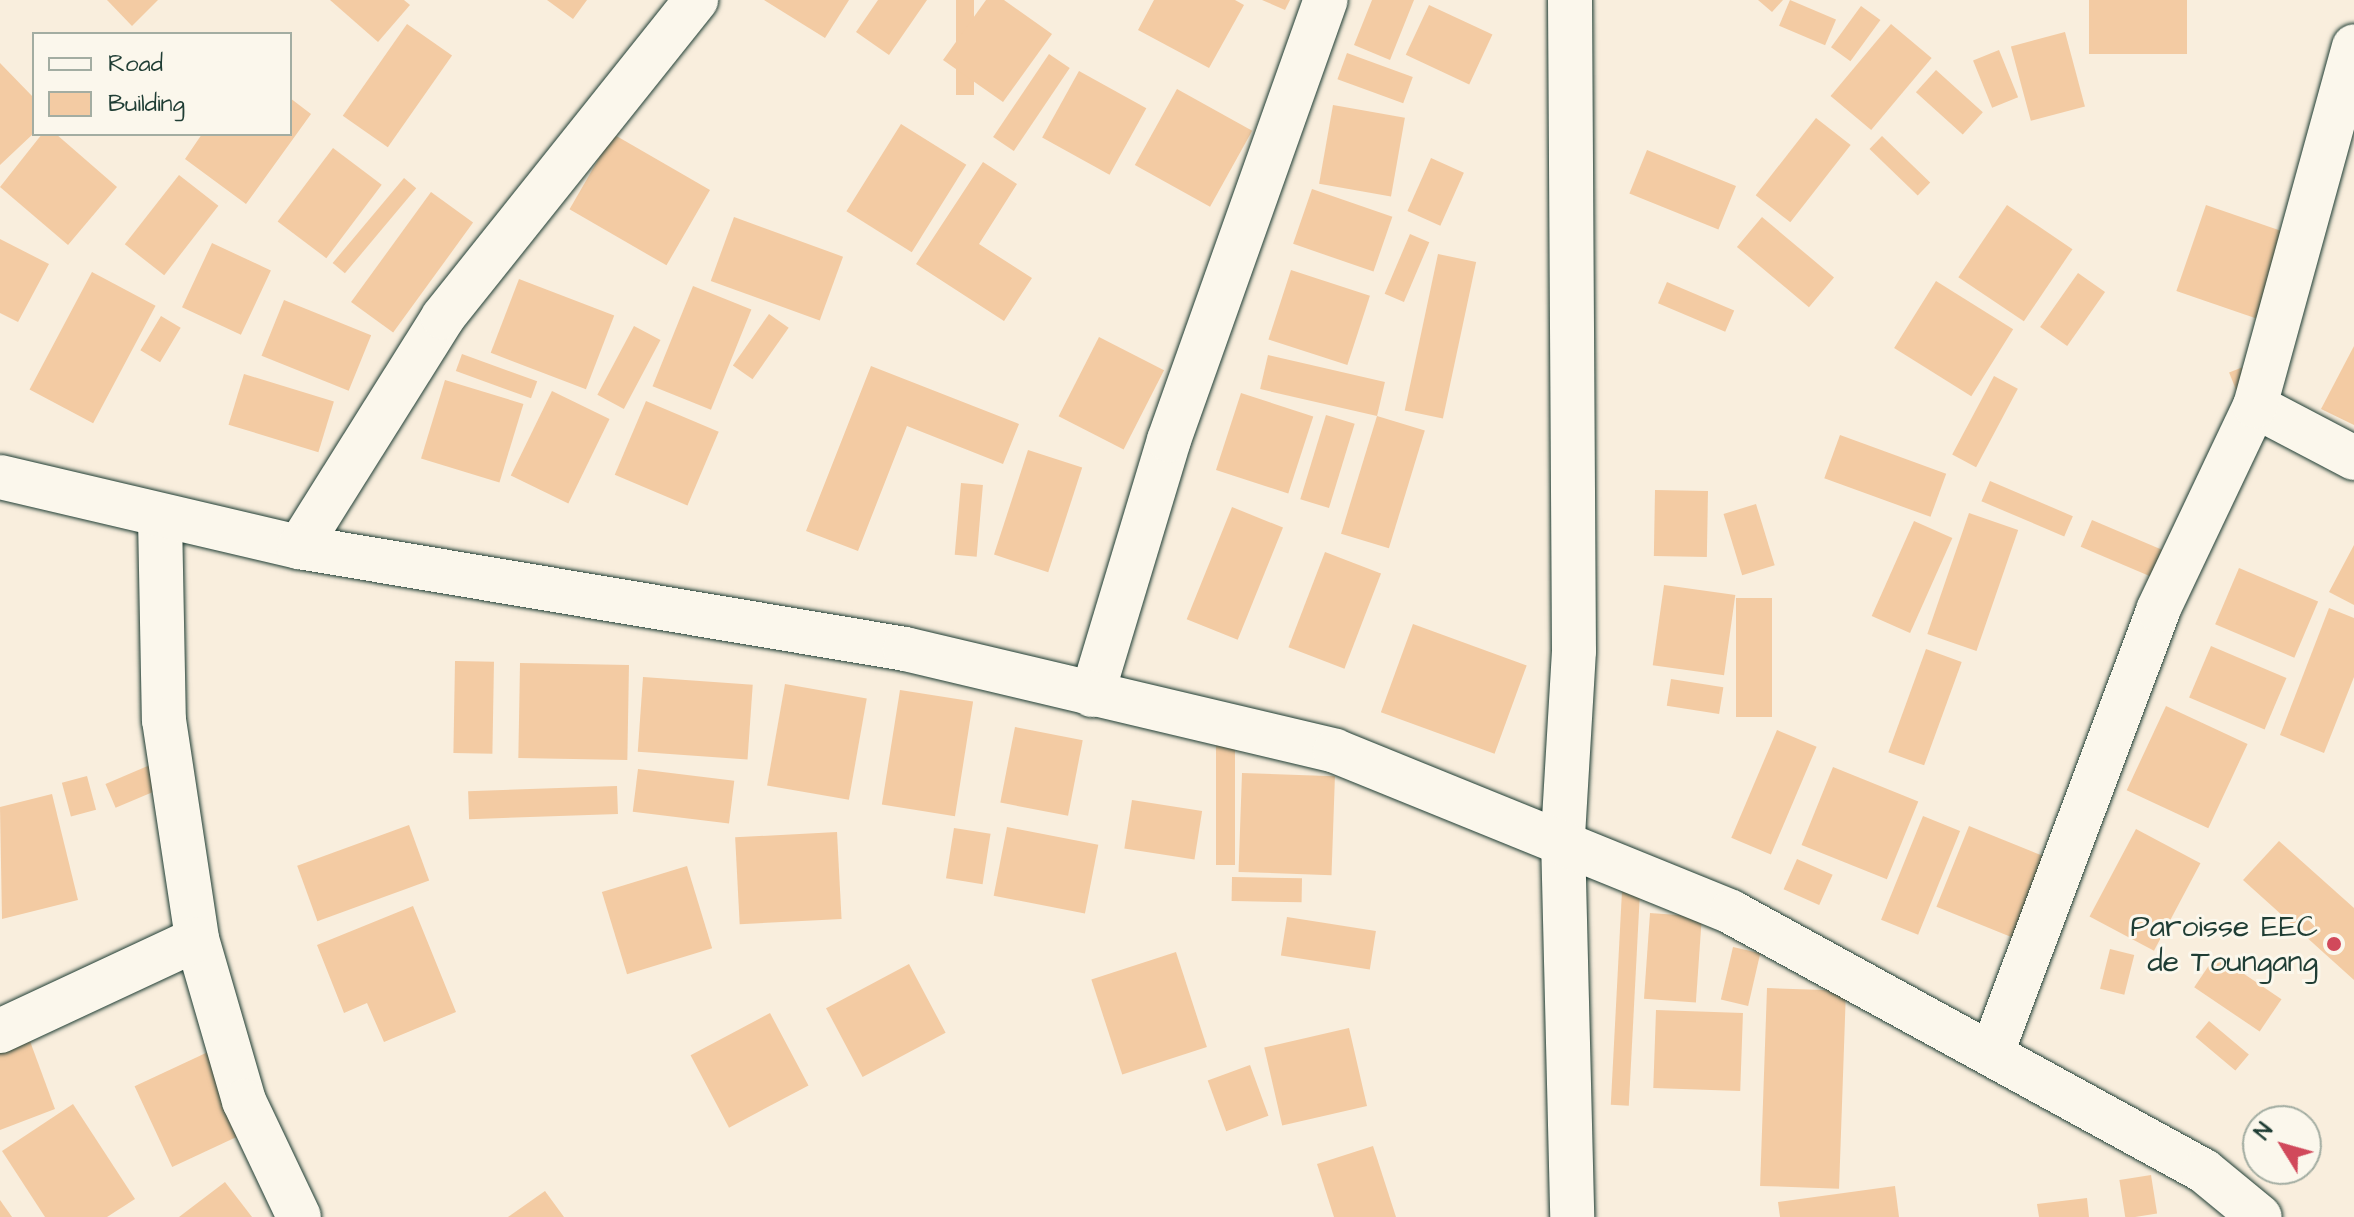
<!DOCTYPE html>
<html>
<head>
<meta charset="utf-8">
<style>
  body { margin:0 }
  #map { position:relative; width:2354px; height:1217px; overflow:hidden; background:#f9eedd; font-family:"Architects Daughter",sans-serif }
  div>[style] { position:absolute }
  [style*='--x'] { left:calc(var(--x)*1px); top:calc(var(--y)*1px); width:calc(var(--w)*1px); rotate:calc(var(--a)*1deg) }
  .building>* { inset:0; background:#f3cba3; transform-origin:0 0 }
  .roads { filter:drop-shadow(0 0 2px #1f3d34) drop-shadow(0 0 2px #1f3d34) }
  .street>* { height:44px; margin:-22px; padding:0 22px; transform-origin:22px; border-radius:22px; background:#fbf7ec }
  .secondary>* { height:44px; margin:-22px; padding:0 22px; transform-origin:22px; border-radius:22px; background:#fbf7ec }
  .dots>* { width:22px; height:22px; translate:-50% -50%; box-sizing:border-box; border:4px solid #fbf7ec; border-radius:50% }
  span { translate:-50% -50%; white-space:nowrap; text-align:center; line-height:1.15; -webkit-text-stroke:6px #fbf7ec; paint-order:stroke }
  .poi-label { font-size:30px; color:#1f3d34 }
  .right { translate:-100% -50%; text-align:right }
  .legend { position:absolute; left:32px; top:32px; width:260px; height:104px; box-sizing:border-box; background:#fbf7ec; border:2px solid #a3ada2; margin:0; padding:10px 14px; list-style:none; font-size:24px; color:#1f3d34 }
  .legend li { display:flex; align-items:center; gap:16px; height:40px }
  .legend b { width:40px; border:2px solid #a3ada2 }
  .north { position:absolute; left:2242px; top:1105px; width:80px; height:80px; box-sizing:border-box; background:#fbf7ec; border:2px solid #a3ada2; border-radius:50%; rotate:307deg; font-size:22px; font-weight:700; line-height:32px; text-align:center; color:#1f3d34 }
  .north::after { content:''; display:block; margin:auto; width:28px; height:36px; background:#d1495b; clip-path:polygon(50% 0,100% 100%,50% 72%,0 100%) }
</style>
</head>
<body>
<div id="map">
  <div class="building">
    <div style="clip-path:polygon(107px 0,158px 0,132px 26px)"></div>
    <div style="clip-path:polygon(330px 0,404px 0,410px 5px,378px 42px)"></div>
    <div style="clip-path:polygon(547px 0,587px 0,573px 19px)"></div>
    <div style="clip-path:polygon(764px 0,849px 0,825px 38px)"></div>
    <div style="clip-path:polygon(878px 0,927px 0,889px 55px,856px 32px)"></div>
    <div style="left:956px;top:0;width:18px;height:95px"></div>
    <div style="clip-path:polygon(986px 0,1004px 0,1052px 34px,1003px 102px,943px 60px)"></div>
    <div style="clip-path:polygon(1154px 0,1235px 0,1244px 5px,1209px 68px,1138px 30px)"></div>
    <div style="clip-path:polygon(1262px 0,1290px 0,1285px 10px)"></div>
    <div style="clip-path:polygon(1372px 0,1414px 0,1390px 60px,1354px 45px)"></div>
    <div style="clip-path:polygon(1758px 0,1783px 0,1772px 12px)"></div>
    <div style="left:1790px;top:0;width:50px;height:28px;rotate:23deg"></div>
    <div style="left:2089px;top:0;width:98px;height:54px"></div>
    <div style="left:1429px;top:5px;width:70px;height:55px;rotate:25deg"></div>
    <div style="left:1861px;top:6px;width:24px;height:51px;rotate:36deg"></div>
    <div style="left:407px;top:24px;width:55px;height:112px;rotate:35deg"></div>
    <div style="left:1891px;top:24px;width:53px;height:94px;rotate:40deg"></div>
    <div style="left:2065px;top:32px;width:77px;height:56px;rotate:75deg"></div>
    <div style="left:1999px;top:50px;width:51px;height:28px;rotate:68deg"></div>
    <div style="left:1347px;top:53px;width:70px;height:28px;rotate:20deg"></div>
    <div style="left:1049px;top:54px;width:25px;height:100px;rotate:34deg"></div>
    <div style="clip-path:polygon(0 63px,34px 98px,34px 133px,0 165px)"></div>
    <div style="left:1936px;top:70px;width:63px;height:30px;rotate:42deg"></div>
    <div style="left:1079px;top:71px;width:77px;height:76px;rotate:29deg"></div>
    <div style="left:1177px;top:89px;width:86px;height:87px;rotate:29deg"></div>
    <div style="clip-path:polygon(290px 98px,311px 114px,246px 204px,185px 159px,202px 134px,290px 134px)"></div>
    <div style="left:1333px;top:105px;width:73px;height:80px;rotate:10deg"></div>
    <div style="left:1816px;top:118px;width:44px;height:98px;rotate:38deg"></div>
    <div style="left:901px;top:124px;width:77px;height:103px;rotate:32deg"></div>
    <div style="clip-path:polygon(42px 134px,56px 134px,117px 187px,68px 245px,0 187px)"></div>
    <div style="left:613px;top:134px;width:112px;height:87px;rotate:30deg"></div>
    <div style="left:1882px;top:136px;width:67px;height:18px;rotate:44deg"></div>
    <div style="left:333px;top:148px;width:61px;height:92px;rotate:37deg"></div>
    <div style="left:1647px;top:150px;width:96px;height:47px;rotate:22deg"></div>
    <div style="left:1431px;top:158px;width:36px;height:58px;rotate:24deg"></div>
    <div style="clip-path:polygon(983px 162px,1017px 184px,979px 244px,1032px 278px,1004px 321px,916px 264px)"></div>
    <div style="left:179px;top:175px;width:50px;height:88px;rotate:38deg"></div>
    <div style="left:404px;top:178px;width:16px;height:111px;rotate:40deg"></div>
    <div style="left:1312px;top:189px;width:85px;height:58px;rotate:19deg"></div>
    <div style="left:431px;top:192px;width:52px;height:136px;rotate:36deg"></div>
    <div style="left:2007px;top:205px;width:79px;height:87px;rotate:34deg"></div>
    <div style="left:2206px;top:205px;width:100px;height:91px;rotate:19deg"></div>
    <div style="left:734px;top:217px;width:116px;height:68px;rotate:20deg"></div>
    <div style="left:1762px;top:217px;width:94px;height:39px;rotate:40deg"></div>
    <div style="left:1410px;top:234px;width:21px;height:65px;rotate:23deg"></div>
    <div style="clip-path:polygon(0 239px,49px 264px,18px 322px,0 313px)"></div>
    <div style="left:212px;top:243px;width:65px;height:71px;rotate:25deg"></div>
    <div style="left:1438px;top:254px;width:39px;height:160px;rotate:12deg"></div>
    <div style="left:1291px;top:270px;width:83px;height:73px;rotate:18deg"></div>
    <div style="left:92px;top:272px;width:72px;height:133px;rotate:28deg"></div>
    <div style="left:2078px;top:273px;width:33px;height:66px;rotate:35deg"></div>
    <div style="left:519px;top:279px;width:102px;height:79px;rotate:21deg"></div>
    <div style="left:1936px;top:281px;width:91px;height:79px;rotate:32deg"></div>
    <div style="left:1667px;top:282px;width:73px;height:23px;rotate:23deg"></div>
    <div style="left:693px;top:286px;width:63px;height:108px;rotate:22deg"></div>
    <div style="left:284px;top:300px;width:94px;height:60px;rotate:22deg"></div>
    <div style="left:769px;top:314px;width:24px;height:63px;rotate:35deg"></div>
    <div style="left:161px;top:316px;width:23px;height:40px;rotate:31deg"></div>
    <div style="left:634px;top:326px;width:30px;height:78px;rotate:28deg"></div>
    <div style="left:1099px;top:337px;width:73px;height:89px;rotate:27deg"></div>
    <div style="clip-path:polygon(2354px 346px,2354px 425px,2321px 409px)"></div>
    <div style="left:462px;top:354px;width:80px;height:18px;rotate:20deg"></div>
    <div style="left:1268px;top:355px;width:120px;height:35px;rotate:13deg"></div>
    <div style="clip-path:polygon(871px 366px,1019px 424px,1003px 464px,907px 426px,858px 551px,806px 531px)"></div>
    <div style="left:2243px;top:367px;width:29px;height:15px;rotate:68deg"></div>
    <div style="left:244px;top:374px;width:94px;height:53px;rotate:17deg"></div>
    <div style="left:1994px;top:376px;width:27px;height:89px;rotate:28deg"></div>
    <div style="left:445px;top:380px;width:82px;height:82px;rotate:17deg"></div>
    <div style="left:552px;top:391px;width:64px;height:94px;rotate:26deg"></div>
    <div style="left:1241px;top:393px;width:76px;height:81px;rotate:18deg"></div>
    <div style="left:646px;top:401px;width:79px;height:80px;rotate:23deg"></div>
    <div style="left:1326px;top:415px;width:30px;height:88px;rotate:17deg"></div>
    <div style="left:1377px;top:416px;width:50px;height:123px;rotate:17deg"></div>
    <div style="left:1840px;top:435px;width:113px;height:46px;rotate:20deg"></div>
    <div style="left:1028px;top:450px;width:57px;height:110px;rotate:18deg"></div>
    <div style="left:1990px;top:481px;width:90px;height:22px;rotate:23deg"></div>
    <div style="left:961px;top:483px;width:22px;height:72px;rotate:5deg"></div>
    <div style="left:1655px;top:490px;width:53px;height:66px;rotate:1deg"></div>
    <div style="left:1756px;top:504px;width:64px;height:34px;rotate:73deg"></div>
    <div style="left:1232px;top:507px;width:55px;height:121px;rotate:22deg"></div>
    <div style="left:1969px;top:513px;width:52px;height:128px;rotate:19deg"></div>
    <div style="left:2092px;top:520px;width:76px;height:29px;rotate:23deg"></div>
    <div style="left:1914px;top:521px;width:42px;height:104px;rotate:24deg"></div>
    <div style="clip-path:polygon(2354px 545px,2354px 605px,2329px 592px)"></div>
    <div style="left:1325px;top:552px;width:60px;height:102px;rotate:21deg"></div>
    <div style="left:2239px;top:568px;width:86px;height:61px;rotate:23deg"></div>
    <div style="left:1664px;top:585px;width:72px;height:81px;rotate:8deg"></div>
    <div style="left:1736px;top:598px;width:36px;height:119px"></div>
    <div style="clip-path:polygon(2329px 608px,2354px 618px,2354px 677px,2324px 753px,2280px 735px)"></div>
    <div style="left:1413px;top:624px;width:121px;height:94px;rotate:20deg"></div>
    <div style="left:2211px;top:646px;width:82px;height:56px;rotate:23deg"></div>
    <div style="left:1926px;top:649px;width:38px;height:110px;rotate:20deg"></div>
    <div style="left:455px;top:661px;width:39px;height:92px;rotate:1deg"></div>
    <div style="left:520px;top:663px;width:109px;height:95px;rotate:1deg"></div>
    <div style="left:643px;top:677px;width:110px;height:75px;rotate:4deg"></div>
    <div style="left:1671px;top:679px;width:53px;height:27px;rotate:9deg"></div>
    <div style="left:785px;top:684px;width:83px;height:103px;rotate:10deg"></div>
    <div style="left:900px;top:690px;width:74px;height:116px;rotate:9deg"></div>
    <div style="left:2166px;top:706px;width:90px;height:93px;rotate:25deg"></div>
    <div style="left:1015px;top:727px;width:69px;height:77px;rotate:11deg"></div>
    <div style="left:1777px;top:730px;width:43px;height:117px;rotate:23deg"></div>
    <div style="left:1216px;top:745px;width:19px;height:120px"></div>
    <div style="left:157px;top:762px;width:26px;height:56px;rotate:67deg"></div>
    <div style="left:1833px;top:767px;width:92px;height:84px;rotate:22deg"></div>
    <div style="left:638px;top:769px;width:97px;height:43px;rotate:7deg"></div>
    <div style="left:1242px;top:773px;width:93px;height:99px;rotate:2deg"></div>
    <div style="left:87px;top:776px;width:35px;height:26px;rotate:75deg"></div>
    <div style="left:617px;top:786px;width:28px;height:149px;rotate:88deg"></div>
    <div style="clip-path:polygon(52px 794px,78px 900px,2px 919px,0 807px)"></div>
    <div style="left:1132px;top:800px;width:71px;height:49px;rotate:9deg"></div>
    <div style="left:1923px;top:816px;width:40px;height:112px;rotate:22deg"></div>
    <div style="left:409px;top:825px;width:59px;height:119px;rotate:70deg"></div>
    <div style="left:1969px;top:826px;width:86px;height:87px;rotate:22deg"></div>
    <div style="left:1007px;top:827px;width:93px;height:70px;rotate:11deg"></div>
    <div style="left:954px;top:828px;width:37px;height:51px;rotate:9deg"></div>
    <div style="left:2136px;top:829px;width:73px;height:99px;rotate:28deg"></div>
    <div style="left:837px;top:832px;width:87px;height:102px;rotate:87deg"></div>
    <div style="clip-path:polygon(2279px 841px,2354px 908px,2354px 980px,2243px 880px)"></div>
    <div style="left:1797px;top:859px;width:39px;height:33px;rotate:24deg"></div>
    <div style="left:687px;top:866px;width:86px;height:89px;rotate:73deg"></div>
    <div style="left:1232px;top:877px;width:70px;height:24px;rotate:1deg"></div>
    <div style="left:1622px;top:891px;width:18px;height:214px;rotate:3deg"></div>
    <div style="clip-path:polygon(413px 906px,456px 1012px,384px 1042px,367px 1003px,344px 1013px,317px 945px)"></div>
    <div style="left:1650px;top:913px;width:52px;height:86px;rotate:4deg"></div>
    <div style="left:1287px;top:917px;width:90px;height:39px;rotate:9deg"></div>
    <div style="left:1733px;top:947px;width:28px;height:54px;rotate:13deg"></div>
    <div style="left:2110px;top:949px;width:25px;height:41px;rotate:14deg"></div>
    <div style="left:1176px;top:952px;width:100px;height:89px;rotate:72deg"></div>
    <div style="left:2216px;top:955px;width:79px;height:39px;rotate:34deg"></div>
    <div style="left:909px;top:964px;width:78px;height:94px;rotate:62deg"></div>
    <div style="left:1767px;top:988px;width:79px;height:198px;rotate:2deg"></div>
    <div style="left:1656px;top:1010px;width:87px;height:78px;rotate:2deg"></div>
    <div style="left:770px;top:1013px;width:82px;height:90px;rotate:62deg"></div>
    <div style="left:2209px;top:1021px;width:52px;height:21px;rotate:40deg"></div>
    <div style="left:1349px;top:1028px;width:80px;height:87px;rotate:77deg"></div>
    <div style="clip-path:polygon(27px 1033px,55px 1109px,0 1130px,0 1043px)"></div>
    <div style="left:208px;top:1052px;width:89px;height:81px;rotate:65deg"></div>
    <div style="left:1250px;top:1065px;width:54px;height:45px;rotate:70deg"></div>
    <div style="clip-path:polygon(73px 1104px,135px 1199px,107px 1217px,45px 1217px,2px 1151px)"></div>
    <div style="clip-path:polygon(1373px 1146px,1396px 1217px,1334px 1217px,1317px 1164px)"></div>
    <div style="left:2151px;top:1175px;width:39px;height:32px;rotate:81deg"></div>
    <div style="clip-path:polygon(225px 1182px,252px 1217px,179px 1217px)"></div>
    <div style="clip-path:polygon(1895px 1186px,1899px 1217px,1780px 1217px,1778px 1202px)"></div>
    <div style="clip-path:polygon(545px 1191px,564px 1217px,508px 1217px)"></div>
    <div style="clip-path:polygon(2087px 1198px,2089px 1217px,2039px 1217px,2037px 1204px)"></div>
    <div style="clip-path:polygon(0 1200px,12px 1217px,0 1217px)"></div>
  </div>
  <div class="roads">
    <div class="street">
      <div style="--x:1570;--y:0;--w:651;--a:89.65"></div>
      <div style="--x:1574;--y:651;--w:187;--a:93.4"></div>
      <div style="--x:1563;--y:838;--w:379;--a:88.6"></div>
      <div style="--x:2255;--y:406;--w:112;--a:27.7"></div>
      <div style="--x:160;--y:518;--w:202;--a:88.9"></div>
      <div style="--x:164;--y:720;--w:221;--a:81.4"></div>
      <div style="--x:197;--y:939;--w:169;--a:73.8"></div>
      <div style="--x:244;--y:1101;--w:128;--a:64.6"></div>
      <div style="--x:299;--y:547;--w:271;--a:-57.9"></div>
      <div style="--x:443;--y:317;--w:406;--a:-51.4"></div>
      <div style="--x:1092;--y:695;--w:266;--a:-73.2"></div>
      <div style="--x:1169;--y:440;--w:467;--a:-70.4"></div>
      <div style="--x:0;--y:1031;--w:217;--a:-25"></div>
      <div style="--x:1993;--y:1050;--w:470;--a:-69.4"></div>
      <div style="--x:2158;--y:610;--w:226;--a:-64.6"></div>
      <div style="--x:2255;--y:406;--w:373;--a:-74.6"></div>
    </div>
    <div class="secondary">
      <div style="--x:0;--y:477;--w:307;--a:13.2"></div>
      <div style="--x:299;--y:547;--w:615;--a:9.55"></div>
      <div style="--x:905;--y:649;--w:442;--a:13.3"></div>
      <div style="--x:1335;--y:751;--w:427;--a:22.1"></div>
      <div style="--x:1731;--y:912;--w:539;--a:28.7"></div>
      <div style="--x:2204;--y:1171;--w:72;--a:39.4"></div>
    </div>
  </div>
  <div class="dots">
    <div style="left:2334px;top:944px;background:#d1495b"></div>
  </div>
  <div class="poi-label">
    <span class="right" style="left:2318px;top:944px">Paroisse EEC<br>de Toungang</span>
  </div>
  <ul class="legend">
  <li><b style="height:10px;background:#fbf7ec"></b>Road</li>
  <li><b style="height:22px;background:#f3cba3"></b>Building</li>
  </ul>
  <div class="north">N</div>
</div>
</body>
</html>
